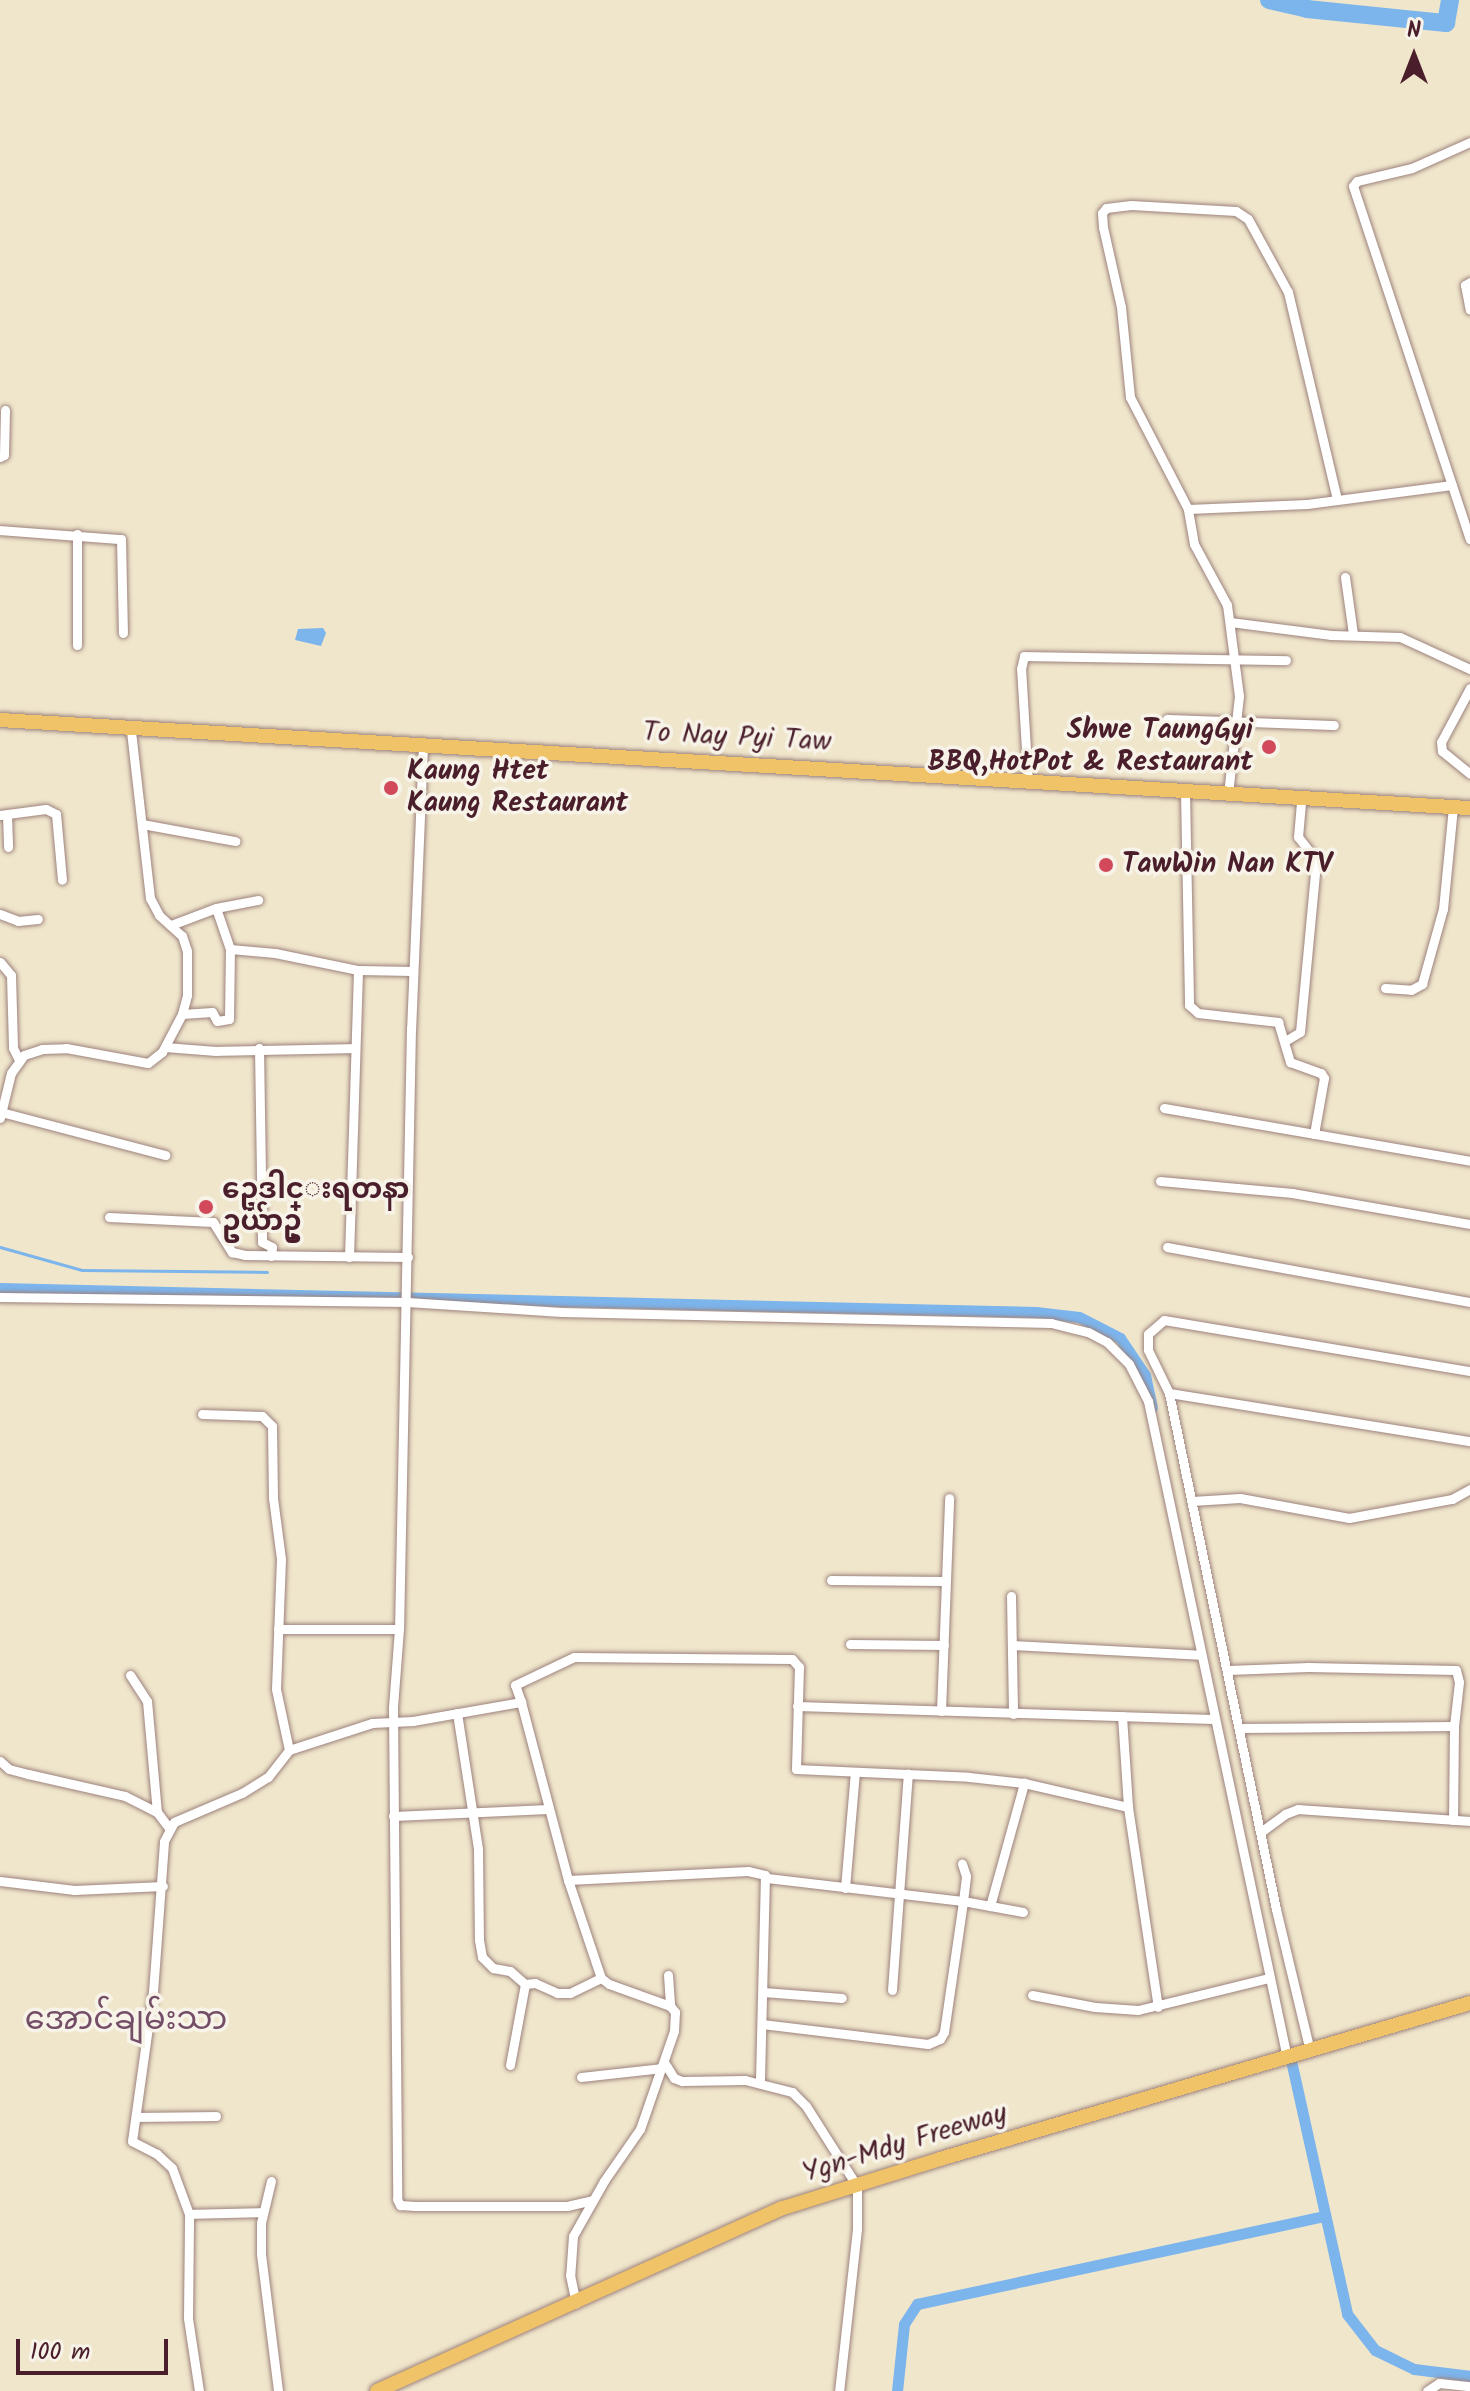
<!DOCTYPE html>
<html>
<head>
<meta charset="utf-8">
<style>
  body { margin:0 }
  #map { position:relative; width:1470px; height:2391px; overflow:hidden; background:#f0e6cc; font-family:Kalam,"Noto Sans Myanmar",sans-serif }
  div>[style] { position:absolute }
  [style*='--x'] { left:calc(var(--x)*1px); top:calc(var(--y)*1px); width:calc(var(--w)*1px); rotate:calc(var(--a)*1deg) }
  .water>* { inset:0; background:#7cb4ec }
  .stream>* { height:3px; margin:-1.5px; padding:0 1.5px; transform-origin:1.5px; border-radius:1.5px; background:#7cb4ec }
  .canal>* { height:11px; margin:-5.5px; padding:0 5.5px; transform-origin:5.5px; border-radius:5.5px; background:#7cb4ec }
  .river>* { height:18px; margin:-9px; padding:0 9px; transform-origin:9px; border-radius:9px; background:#7cb4ec }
  .roads { filter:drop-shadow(0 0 2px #9d827c) drop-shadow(0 0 2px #9d827c) }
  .street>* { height:9px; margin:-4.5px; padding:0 4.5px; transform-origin:4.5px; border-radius:4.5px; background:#fff }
  .primary>* { height:14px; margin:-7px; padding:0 7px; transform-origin:7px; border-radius:7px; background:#f0c369 }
  .dots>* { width:22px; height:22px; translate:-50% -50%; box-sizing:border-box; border:4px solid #f7f3e8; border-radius:50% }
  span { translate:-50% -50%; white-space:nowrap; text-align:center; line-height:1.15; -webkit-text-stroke:7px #f7f3e8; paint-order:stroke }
  .poi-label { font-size:28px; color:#4a1f2b; font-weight:700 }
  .right { translate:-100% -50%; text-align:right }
  .left { translate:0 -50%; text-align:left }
  .street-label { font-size:28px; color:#4a1f2b }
  .quarter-label { font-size:32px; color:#744d66 }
  .north { position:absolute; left:1374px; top:16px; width:80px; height:80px; -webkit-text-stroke:6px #f7f3e8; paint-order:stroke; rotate:0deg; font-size:22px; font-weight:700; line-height:32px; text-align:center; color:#4a1f2b }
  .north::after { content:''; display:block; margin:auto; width:28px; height:36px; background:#4a1f2b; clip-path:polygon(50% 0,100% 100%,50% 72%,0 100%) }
  .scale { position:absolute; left:16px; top:2339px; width:152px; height:36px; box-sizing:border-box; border:4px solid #4a1f2b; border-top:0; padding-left:10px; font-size:24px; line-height:28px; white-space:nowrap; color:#4a1f2b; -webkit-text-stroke:6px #f7f3e8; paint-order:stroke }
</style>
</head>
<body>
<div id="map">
  <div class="water">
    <div style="clip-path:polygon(323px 628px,326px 633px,321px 646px,295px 640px,298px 629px)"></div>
  </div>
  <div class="stream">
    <div style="--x:0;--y:1247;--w:85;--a:15.7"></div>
    <div style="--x:82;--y:1270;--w:185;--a:0.6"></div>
  </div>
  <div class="canal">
    <div style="--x:0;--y:1288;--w:1036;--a:1.33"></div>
    <div style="--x:1036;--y:1312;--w:43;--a:6.6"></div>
    <div style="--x:1079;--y:1317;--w:46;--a:27.1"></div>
    <div style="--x:1120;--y:1338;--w:45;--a:56"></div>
    <div style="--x:1145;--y:1375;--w:33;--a:78"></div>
    <div style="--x:1292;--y:2065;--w:255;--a:77.5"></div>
    <div style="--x:1347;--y:2314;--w:46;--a:52.1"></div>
    <div style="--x:1375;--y:2350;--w:43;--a:26"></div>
    <div style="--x:1414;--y:2369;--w:56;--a:7.1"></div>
    <div style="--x:897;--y:2391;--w:67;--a:-84"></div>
    <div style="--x:904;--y:2324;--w:24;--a:-57"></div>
    <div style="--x:917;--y:2304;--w:417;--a:-12.2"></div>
  </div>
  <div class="river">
    <div style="--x:1269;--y:0;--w:39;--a:13"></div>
    <div style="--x:1307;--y:9;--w:140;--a:5.8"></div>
    <div style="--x:1446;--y:23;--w:23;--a:-80"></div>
  </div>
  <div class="roads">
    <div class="street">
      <div style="--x:1470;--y:142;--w:64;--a:155.9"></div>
      <div style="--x:1412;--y:168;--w:57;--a:166.7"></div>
      <div style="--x:1357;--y:181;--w:6;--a:129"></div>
      <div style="--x:1353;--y:186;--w:372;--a:71.7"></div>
      <div style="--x:1470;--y:282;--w:6;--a:149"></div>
      <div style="--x:1465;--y:285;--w:25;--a:79"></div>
      <div style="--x:0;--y:457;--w:4;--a:-27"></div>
      <div style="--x:4;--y:455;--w:45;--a:-88.7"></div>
      <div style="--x:1188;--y:509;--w:119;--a:-2.4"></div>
      <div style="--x:1307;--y:504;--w:146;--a:-7.5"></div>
      <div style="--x:0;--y:530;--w:121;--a:4.3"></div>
      <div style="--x:121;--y:539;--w:94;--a:88.8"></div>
      <div style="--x:1345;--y:577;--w:58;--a:82"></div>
      <div style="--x:1230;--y:622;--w:102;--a:7.3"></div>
      <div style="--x:1331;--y:635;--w:69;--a:1.7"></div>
      <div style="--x:1400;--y:637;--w:77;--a:24.6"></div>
      <div style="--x:77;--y:645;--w:111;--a:-90"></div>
      <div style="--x:1470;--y:688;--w:61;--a:118.2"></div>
      <div style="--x:1441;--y:742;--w:9;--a:84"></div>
      <div style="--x:1442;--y:751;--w:36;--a:39"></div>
      <div style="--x:1167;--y:719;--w:167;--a:2.1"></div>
      <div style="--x:423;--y:745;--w:283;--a:92.4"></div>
      <div style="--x:411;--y:1028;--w:601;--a:91.14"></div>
      <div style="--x:399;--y:1629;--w:78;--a:94.4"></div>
      <div style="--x:393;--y:1707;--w:492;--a:89.5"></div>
      <div style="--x:397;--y:2199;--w:7;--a:63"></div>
      <div style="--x:400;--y:2205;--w:15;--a:4"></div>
      <div style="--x:415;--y:2206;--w:152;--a:0"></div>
      <div style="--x:567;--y:2206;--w:26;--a:-13"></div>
      <div style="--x:1028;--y:782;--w:113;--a:-93.5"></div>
      <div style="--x:1021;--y:669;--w:13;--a:-77"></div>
      <div style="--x:1024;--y:656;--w:262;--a:0.9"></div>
      <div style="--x:1185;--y:792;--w:213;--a:88.9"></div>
      <div style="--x:1189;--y:1005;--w:12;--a:42"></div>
      <div style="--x:1198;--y:1013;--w:81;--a:6.4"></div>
      <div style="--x:1278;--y:1022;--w:42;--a:73.3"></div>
      <div style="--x:1290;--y:1062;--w:33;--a:20"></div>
      <div style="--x:1321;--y:1073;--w:6;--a:59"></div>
      <div style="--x:1324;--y:1078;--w:57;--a:100.1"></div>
      <div style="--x:1228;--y:794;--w:99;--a:-83.6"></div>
      <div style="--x:1239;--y:696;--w:92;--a:-97.5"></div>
      <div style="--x:1227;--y:605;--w:69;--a:-118.4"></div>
      <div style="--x:1194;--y:544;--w:36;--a:-100"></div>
      <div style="--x:1188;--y:509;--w:126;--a:-117.4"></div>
      <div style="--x:1130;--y:397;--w:90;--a:-95.7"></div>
      <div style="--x:1121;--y:307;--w:82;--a:-102.7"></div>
      <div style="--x:1103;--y:227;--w:14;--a:-94"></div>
      <div style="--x:1102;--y:213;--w:6;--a:-51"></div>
      <div style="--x:1106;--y:208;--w:25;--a:-7"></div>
      <div style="--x:1131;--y:205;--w:105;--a:3.3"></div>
      <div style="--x:1236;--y:211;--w:14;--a:34"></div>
      <div style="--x:1248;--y:219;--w:83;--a:61.3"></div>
      <div style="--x:1288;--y:292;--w:213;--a:76.7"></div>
      <div style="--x:0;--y:815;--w:46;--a:-7.4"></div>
      <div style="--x:46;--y:809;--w:11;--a:27"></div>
      <div style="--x:56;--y:814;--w:66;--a:84.8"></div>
      <div style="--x:7;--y:815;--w:32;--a:88"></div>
      <div style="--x:142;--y:824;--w:95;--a:10.4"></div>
      <div style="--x:0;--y:914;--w:19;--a:21"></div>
      <div style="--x:18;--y:921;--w:20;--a:-6"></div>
      <div style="--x:171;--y:925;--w:48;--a:-20.7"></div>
      <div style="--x:216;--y:908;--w:43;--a:-10.8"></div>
      <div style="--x:230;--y:949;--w:45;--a:5.1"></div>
      <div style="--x:275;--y:953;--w:85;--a:11.6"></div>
      <div style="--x:358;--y:970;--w:55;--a:1"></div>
      <div style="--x:0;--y:962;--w:17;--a:50"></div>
      <div style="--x:11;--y:975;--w:73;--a:88.4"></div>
      <div style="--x:13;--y:1048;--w:13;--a:63"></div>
      <div style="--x:1385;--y:988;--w:26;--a:4"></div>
      <div style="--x:1411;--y:990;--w:13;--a:-29"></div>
      <div style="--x:1422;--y:984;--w:78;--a:-74.4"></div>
      <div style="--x:1443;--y:909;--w:102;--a:-84.4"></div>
      <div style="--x:182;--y:1014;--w:30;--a:-4"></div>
      <div style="--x:212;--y:1012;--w:10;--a:61"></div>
      <div style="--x:217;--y:1021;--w:12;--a:-9"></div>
      <div style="--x:229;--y:1019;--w:70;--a:-89.2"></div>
      <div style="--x:230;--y:949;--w:43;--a:-108.9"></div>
      <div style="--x:1285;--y:1041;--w:17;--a:-31"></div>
      <div style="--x:1300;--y:1032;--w:161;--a:-84.6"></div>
      <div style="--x:1315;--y:872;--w:16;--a:-97"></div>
      <div style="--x:1313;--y:856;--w:24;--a:-128"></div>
      <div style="--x:1298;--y:837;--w:38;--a:-85"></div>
      <div style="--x:165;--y:1047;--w:51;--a:4.5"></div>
      <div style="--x:216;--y:1051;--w:138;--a:-1.2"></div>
      <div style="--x:259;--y:1048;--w:194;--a:89.1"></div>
      <div style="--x:262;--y:1242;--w:11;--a:27"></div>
      <div style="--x:272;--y:1247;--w:9;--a:96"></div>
      <div style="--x:1164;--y:1108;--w:311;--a:9.8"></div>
      <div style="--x:1;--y:1112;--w:170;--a:14.7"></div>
      <div style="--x:0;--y:1118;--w:46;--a:-76.3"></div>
      <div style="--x:11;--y:1073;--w:22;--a:-54"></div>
      <div style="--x:24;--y:1055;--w:19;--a:-18"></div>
      <div style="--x:42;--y:1049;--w:24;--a:-2"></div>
      <div style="--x:66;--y:1048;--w:83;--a:10.4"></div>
      <div style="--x:148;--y:1063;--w:18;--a:-38"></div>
      <div style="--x:162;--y:1052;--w:43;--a:-62.2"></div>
      <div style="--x:182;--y:1014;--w:20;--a:-75"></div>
      <div style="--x:187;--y:995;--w:44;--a:-90"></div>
      <div style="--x:187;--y:951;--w:16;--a:-108"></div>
      <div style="--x:182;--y:936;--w:31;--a:-138"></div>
      <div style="--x:159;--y:915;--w:19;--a:-118"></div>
      <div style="--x:150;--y:898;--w:169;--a:-96.5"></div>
      <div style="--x:1160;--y:1181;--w:133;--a:5.2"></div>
      <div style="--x:1292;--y:1193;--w:181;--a:9.9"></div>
      <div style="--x:109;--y:1217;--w:104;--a:2.8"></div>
      <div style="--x:213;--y:1222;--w:36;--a:58"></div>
      <div style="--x:232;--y:1252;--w:13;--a:13"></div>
      <div style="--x:245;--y:1255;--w:163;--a:0.7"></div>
      <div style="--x:1167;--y:1247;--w:308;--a:10.3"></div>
      <div style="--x:349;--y:1257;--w:287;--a:-88.2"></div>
      <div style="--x:0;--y:1297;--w:407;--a:0.7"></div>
      <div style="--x:407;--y:1302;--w:154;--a:3.7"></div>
      <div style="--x:561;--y:1312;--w:490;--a:1.3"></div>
      <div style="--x:1051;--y:1323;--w:38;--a:14"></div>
      <div style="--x:1088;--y:1332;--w:21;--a:28"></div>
      <div style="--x:1107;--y:1342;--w:31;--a:45"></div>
      <div style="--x:1129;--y:1364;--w:42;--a:62.8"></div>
      <div style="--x:1148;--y:1401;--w:672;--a:78.05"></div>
      <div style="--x:1169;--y:1393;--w:305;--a:9.1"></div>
      <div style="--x:202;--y:1414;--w:60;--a:1.9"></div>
      <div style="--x:262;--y:1416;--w:14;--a:45"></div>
      <div style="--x:272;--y:1426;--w:72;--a:89.2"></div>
      <div style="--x:273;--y:1498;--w:62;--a:82.5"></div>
      <div style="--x:281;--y:1559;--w:130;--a:92.2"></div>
      <div style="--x:276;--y:1689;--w:62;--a:78"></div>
      <div style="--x:1192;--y:1501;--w:48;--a:-3.6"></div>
      <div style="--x:1240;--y:1498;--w:111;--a:10.4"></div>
      <div style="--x:1349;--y:1518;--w:105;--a:-10.5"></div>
      <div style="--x:1452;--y:1499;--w:21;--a:-29"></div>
      <div style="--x:831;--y:1580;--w:114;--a:0.5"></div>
      <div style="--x:1011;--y:1596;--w:118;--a:89"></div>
      <div style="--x:278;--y:1629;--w:121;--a:0"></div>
      <div style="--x:850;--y:1644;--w:94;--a:0.6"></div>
      <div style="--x:1012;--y:1645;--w:188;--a:3"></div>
      <div style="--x:1228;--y:1670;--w:80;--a:-2.1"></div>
      <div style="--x:1308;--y:1667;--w:148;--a:1.2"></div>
      <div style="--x:1456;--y:1670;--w:12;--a:76"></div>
      <div style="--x:1459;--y:1682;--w:44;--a:96.5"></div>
      <div style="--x:1454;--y:1726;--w:94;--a:90.6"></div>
      <div style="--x:130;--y:1675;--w:31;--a:57"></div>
      <div style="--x:147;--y:1701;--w:111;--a:84.9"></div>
      <div style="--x:521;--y:1702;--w:18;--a:-109"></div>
      <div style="--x:515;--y:1685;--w:65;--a:-25.4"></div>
      <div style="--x:574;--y:1657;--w:218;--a:0.5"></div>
      <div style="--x:792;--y:1659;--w:11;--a:49"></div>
      <div style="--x:799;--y:1667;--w:102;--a:91.7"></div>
      <div style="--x:796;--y:1769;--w:173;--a:2.6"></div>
      <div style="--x:969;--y:1777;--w:55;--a:6.2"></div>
      <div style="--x:1024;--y:1783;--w:107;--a:13"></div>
      <div style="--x:797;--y:1706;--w:416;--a:1.8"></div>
      <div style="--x:941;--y:1711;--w:213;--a:-87.8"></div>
      <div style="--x:457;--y:1713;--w:138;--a:81.2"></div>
      <div style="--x:478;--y:1849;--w:91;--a:89.4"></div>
      <div style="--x:479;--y:1940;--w:17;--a:80"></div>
      <div style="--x:482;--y:1957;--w:16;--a:45"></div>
      <div style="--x:493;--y:1968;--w:17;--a:10"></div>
      <div style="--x:510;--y:1971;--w:20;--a:41"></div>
      <div style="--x:525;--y:1984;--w:10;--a:-6"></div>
      <div style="--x:535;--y:1983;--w:24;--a:24"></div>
      <div style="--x:557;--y:1993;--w:13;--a:0"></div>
      <div style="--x:570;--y:1993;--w:34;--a:-26"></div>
      <div style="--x:1122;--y:1716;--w:91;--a:86.2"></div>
      <div style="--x:1128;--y:1807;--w:202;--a:81.5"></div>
      <div style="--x:1239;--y:1728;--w:215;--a:-0.5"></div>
      <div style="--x:0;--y:1761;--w:12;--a:42"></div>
      <div style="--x:9;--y:1769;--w:20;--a:15"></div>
      <div style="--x:28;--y:1774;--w:99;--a:12.8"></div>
      <div style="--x:125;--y:1796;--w:36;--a:27"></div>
      <div style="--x:157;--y:1812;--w:20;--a:53"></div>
      <div style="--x:393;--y:1816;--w:156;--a:-2.6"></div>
      <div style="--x:1262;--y:1831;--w:29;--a:-36"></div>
      <div style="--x:1285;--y:1814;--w:14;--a:-21"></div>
      <div style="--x:1298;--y:1809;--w:172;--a:4"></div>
      <div style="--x:767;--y:1878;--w:197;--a:6.7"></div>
      <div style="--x:963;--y:1901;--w:61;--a:10.4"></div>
      <div style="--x:568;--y:1880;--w:180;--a:-2.9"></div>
      <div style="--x:748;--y:1871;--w:17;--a:13"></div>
      <div style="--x:765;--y:1875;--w:207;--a:91.4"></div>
      <div style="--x:0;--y:1881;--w:75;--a:6.9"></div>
      <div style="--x:74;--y:1890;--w:89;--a:-2.6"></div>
      <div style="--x:845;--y:1888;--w:116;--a:-85.1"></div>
      <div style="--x:990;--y:1906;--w:128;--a:-74.5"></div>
      <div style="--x:668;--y:1975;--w:31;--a:86"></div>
      <div style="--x:892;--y:1990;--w:217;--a:-85.8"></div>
      <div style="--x:763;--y:1992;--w:79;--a:4.3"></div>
      <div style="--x:1032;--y:1995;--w:64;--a:10.8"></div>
      <div style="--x:1095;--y:2007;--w:43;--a:4"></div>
      <div style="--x:1138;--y:2010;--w:134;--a:-13.8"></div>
      <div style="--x:762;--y:2024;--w:167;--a:6.9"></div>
      <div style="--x:928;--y:2044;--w:13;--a:-23"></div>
      <div style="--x:940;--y:2039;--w:8;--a:-60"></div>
      <div style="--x:944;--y:2032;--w:132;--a:-81.7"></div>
      <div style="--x:963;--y:1901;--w:25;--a:-83"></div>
      <div style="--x:966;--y:1876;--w:13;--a:-108"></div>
      <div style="--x:1310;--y:2051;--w:146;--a:-103.5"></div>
      <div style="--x:1276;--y:1909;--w:527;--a:-101.72"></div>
      <div style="--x:1169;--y:1393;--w:48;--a:-116"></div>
      <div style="--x:1148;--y:1350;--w:16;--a:-90"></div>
      <div style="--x:1148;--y:1334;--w:21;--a:-41"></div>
      <div style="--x:1164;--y:1320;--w:310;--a:9.5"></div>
      <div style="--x:664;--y:2062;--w:19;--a:58"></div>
      <div style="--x:674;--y:2078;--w:9;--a:21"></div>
      <div style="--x:682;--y:2081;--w:63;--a:-0.9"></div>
      <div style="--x:745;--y:2080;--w:49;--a:14.3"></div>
      <div style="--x:792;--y:2092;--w:20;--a:45"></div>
      <div style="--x:806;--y:2106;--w:95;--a:57.5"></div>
      <div style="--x:857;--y:2186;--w:43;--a:90"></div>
      <div style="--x:857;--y:2229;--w:163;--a:96.3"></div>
      <div style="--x:510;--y:2065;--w:82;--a:-79.5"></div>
      <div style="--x:581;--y:2077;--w:82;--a:-6.3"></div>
      <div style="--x:138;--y:2117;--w:78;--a:-0.7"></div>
      <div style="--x:271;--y:2181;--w:43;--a:103.4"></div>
      <div style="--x:261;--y:2223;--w:31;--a:90"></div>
      <div style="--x:261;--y:2254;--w:138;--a:82.9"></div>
      <div style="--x:189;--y:2214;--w:74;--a:-1.5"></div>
      <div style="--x:199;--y:2391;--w:74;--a:-98.6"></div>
      <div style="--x:188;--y:2318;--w:104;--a:-89.4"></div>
      <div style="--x:189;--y:2214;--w:49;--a:-110.3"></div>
      <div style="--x:172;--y:2168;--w:21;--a:-137"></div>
      <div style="--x:157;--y:2154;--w:28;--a:-153"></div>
      <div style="--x:132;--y:2141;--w:150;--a:-82"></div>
      <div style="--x:153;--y:1992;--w:151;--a:-85.8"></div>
      <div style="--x:164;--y:1841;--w:21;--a:-62"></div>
      <div style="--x:174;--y:1822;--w:74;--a:-23.1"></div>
      <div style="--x:242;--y:1793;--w:31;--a:-32"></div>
      <div style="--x:268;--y:1777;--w:34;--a:-52"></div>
      <div style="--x:289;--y:1750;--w:87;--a:-18"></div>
      <div style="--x:372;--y:1723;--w:41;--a:-2.8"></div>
      <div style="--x:413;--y:1721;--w:110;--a:-10"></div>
      <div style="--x:521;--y:1702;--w:184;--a:75.2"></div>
      <div style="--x:568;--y:1880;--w:103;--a:71.4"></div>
      <div style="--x:601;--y:1978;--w:10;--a:37"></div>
      <div style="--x:609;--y:1984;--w:65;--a:19.8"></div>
      <div style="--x:670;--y:2006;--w:8;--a:50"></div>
      <div style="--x:675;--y:2012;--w:19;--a:93"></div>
      <div style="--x:674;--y:2031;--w:104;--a:109.1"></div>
      <div style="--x:640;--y:2129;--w:63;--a:124.7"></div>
      <div style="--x:604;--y:2181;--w:63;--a:119.4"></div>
      <div style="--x:573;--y:2236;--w:39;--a:94"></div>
      <div style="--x:570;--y:2275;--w:29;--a:78"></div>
      <div style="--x:1427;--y:2391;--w:14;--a:-34"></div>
      <div style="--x:1439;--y:2383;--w:31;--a:6"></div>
    </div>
    <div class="primary">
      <div style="--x:0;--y:720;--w:1473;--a:3.43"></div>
      <div style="--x:377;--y:2391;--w:445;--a:-24.3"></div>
      <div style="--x:783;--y:2208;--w:164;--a:-17.3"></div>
      <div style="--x:940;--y:2159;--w:552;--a:-16.4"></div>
    </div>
  </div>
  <div class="dots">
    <div style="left:1269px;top:747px;background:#d1495b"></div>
    <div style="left:391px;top:788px;background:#d1495b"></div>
    <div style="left:1106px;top:865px;background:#d1495b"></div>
    <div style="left:206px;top:1207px;background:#d1495b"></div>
  </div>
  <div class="poi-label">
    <span class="right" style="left:1253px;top:747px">Shwe TaungGyi<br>BBQ,HotPot &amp; Restaurant</span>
    <span class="left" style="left:407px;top:788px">Kaung Htet<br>Kaung Restaurant</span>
    <span class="left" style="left:1122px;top:865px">TawWin Nan KTV</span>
    <span class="left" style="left:222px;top:1207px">ဥေဒါင္းရတနာ<br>ဥယ်ာဥ္</span>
  </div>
  <div class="street-label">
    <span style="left:737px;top:738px;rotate:3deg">To Nay Pyi Taw</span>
    <span style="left:905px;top:2144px;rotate:-17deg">Ygn-Mdy Freeway</span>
  </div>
  <div class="quarter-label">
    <span style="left:126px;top:2021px">အောင်ချမ်းသာ</span>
  </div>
  <div class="north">N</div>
  <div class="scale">100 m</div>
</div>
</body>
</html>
